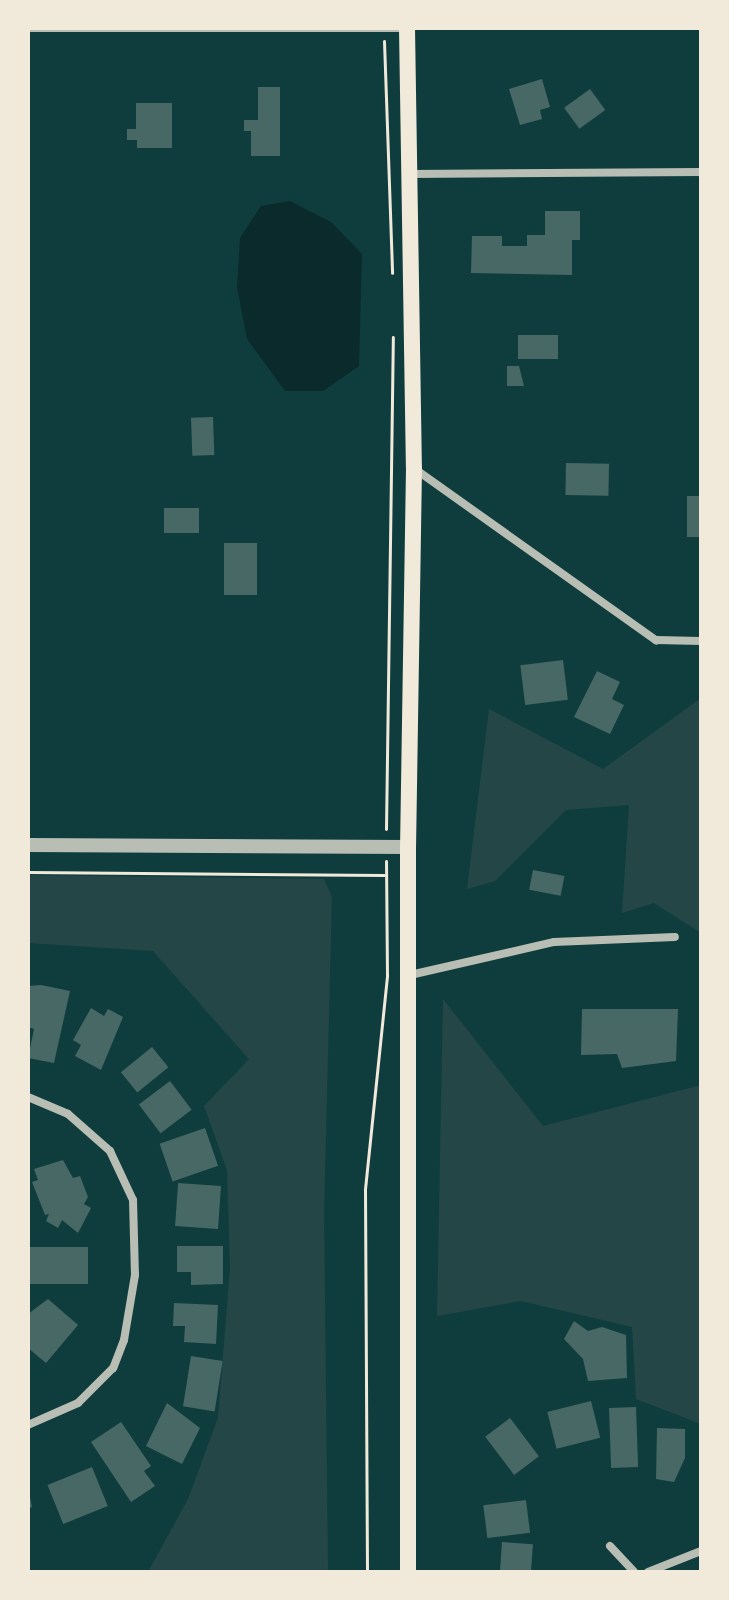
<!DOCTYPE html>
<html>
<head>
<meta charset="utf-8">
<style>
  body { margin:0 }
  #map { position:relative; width:729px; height:1600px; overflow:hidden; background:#0f3d3e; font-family:Poppins,sans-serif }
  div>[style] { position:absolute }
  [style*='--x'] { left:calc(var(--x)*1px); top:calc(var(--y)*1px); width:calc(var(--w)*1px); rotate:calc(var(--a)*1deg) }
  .green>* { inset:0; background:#244646 }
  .water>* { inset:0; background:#0a2a2b }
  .building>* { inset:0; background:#486865; transform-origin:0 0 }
  .path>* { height:3px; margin:-1.5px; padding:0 1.5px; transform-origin:1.5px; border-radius:1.5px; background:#f1e9da }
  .minor>* { height:8px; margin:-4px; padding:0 4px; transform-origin:4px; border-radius:4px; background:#b8beb3 }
  .tertiary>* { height:14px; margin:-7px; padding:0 7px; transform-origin:7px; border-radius:7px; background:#b8beb3 }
  .secondary>* { height:16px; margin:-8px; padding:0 8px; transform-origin:8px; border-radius:8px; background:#f1e9da }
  span { translate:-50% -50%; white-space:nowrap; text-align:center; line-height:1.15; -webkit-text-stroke:7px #f1e9da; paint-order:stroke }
  .frame { position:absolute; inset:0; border:30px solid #f1e9da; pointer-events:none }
</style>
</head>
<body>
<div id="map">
  <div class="green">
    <div style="clip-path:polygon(701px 698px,701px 933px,654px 903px,622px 913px,629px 805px,566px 810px,495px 881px,467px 889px,489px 709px,603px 769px)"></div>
    <div style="clip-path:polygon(28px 875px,324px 879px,332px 897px,324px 1213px,328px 1572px,148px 1572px,188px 1499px,218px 1418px,230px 1268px,227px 1170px,204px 1106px,249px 1059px,153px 951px,28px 943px)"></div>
    <div style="clip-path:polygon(443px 999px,543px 1126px,701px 1085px,701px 1424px,636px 1399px,632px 1327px,521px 1301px,437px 1316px)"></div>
  </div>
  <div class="water">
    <div style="clip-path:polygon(290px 201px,331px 222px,362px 254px,359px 366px,323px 391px,285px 391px,247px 339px,237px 287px,240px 238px,261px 206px)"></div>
  </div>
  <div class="building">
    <div style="clip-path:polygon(542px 79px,550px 107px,540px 110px,542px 119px,520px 125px,509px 89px)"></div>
    <div style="clip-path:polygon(258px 87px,280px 87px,280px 156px,251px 156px,251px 131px,244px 131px,244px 120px,258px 120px)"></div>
    <div style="left:590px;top:89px;width:26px;height:32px;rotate:54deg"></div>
    <div style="clip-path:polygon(136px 103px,172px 103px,172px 148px,137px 148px,137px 140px,127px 140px,127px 129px,136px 129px)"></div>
    <div style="clip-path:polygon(545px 211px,580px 211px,580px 240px,572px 240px,572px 275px,471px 273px,472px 236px,502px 236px,502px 246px,527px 246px,527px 235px,545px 235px)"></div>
    <div style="left:518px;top:335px;width:40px;height:24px"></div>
    <div style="clip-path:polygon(507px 366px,519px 366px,524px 386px,507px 386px)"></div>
    <div style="left:213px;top:417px;width:38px;height:22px;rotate:88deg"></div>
    <div style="left:566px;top:463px;width:43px;height:32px;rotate:1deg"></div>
    <div style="left:687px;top:496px;width:14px;height:41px"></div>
    <div style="left:164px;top:508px;width:35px;height:25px"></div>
    <div style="left:224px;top:543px;width:33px;height:52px"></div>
    <div style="left:563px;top:660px;width:40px;height:43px;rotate:83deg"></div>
    <div style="clip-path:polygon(597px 671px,620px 682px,612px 699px,624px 705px,610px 734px,574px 717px)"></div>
    <div style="left:533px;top:870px;width:32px;height:20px;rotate:11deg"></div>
    <div style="clip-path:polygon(41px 985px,70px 991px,54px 1063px,28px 1058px,34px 1029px,28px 1027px,28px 986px)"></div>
    <div style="clip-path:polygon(91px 1008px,104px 1016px,108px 1009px,123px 1017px,101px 1070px,75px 1056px,81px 1045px,73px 1040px)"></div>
    <div style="clip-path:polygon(582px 1009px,678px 1009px,676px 1061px,622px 1068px,617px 1054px,581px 1055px)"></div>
    <div style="left:152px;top:1047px;width:26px;height:40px;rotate:51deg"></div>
    <div style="left:170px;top:1081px;width:36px;height:39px;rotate:53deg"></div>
    <div style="left:205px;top:1128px;width:40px;height:48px;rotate:71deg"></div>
    <div style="clip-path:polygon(63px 1160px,73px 1178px,80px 1176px,88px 1197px,84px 1204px,91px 1208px,78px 1233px,62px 1220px,58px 1228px,46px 1221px,49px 1214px,45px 1215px,32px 1182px,38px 1180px,34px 1169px)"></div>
    <div style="left:221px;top:1186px;width:43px;height:43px;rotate:94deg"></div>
    <div style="clip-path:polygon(177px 1246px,223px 1246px,223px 1284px,191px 1285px,191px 1272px,177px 1272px)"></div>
    <div style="left:28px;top:1247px;width:60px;height:37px"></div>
    <div style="clip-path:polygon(48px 1299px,78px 1325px,46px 1363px,28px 1348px,28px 1314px)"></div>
    <div style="clip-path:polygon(174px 1303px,218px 1305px,216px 1344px,184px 1342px,185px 1326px,173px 1326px)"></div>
    <div style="clip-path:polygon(574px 1321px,588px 1331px,602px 1327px,626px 1335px,627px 1378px,588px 1381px,583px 1359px,564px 1339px)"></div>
    <div style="left:191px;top:1356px;width:32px;height:51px;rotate:9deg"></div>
    <div style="left:591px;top:1401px;width:38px;height:45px;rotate:76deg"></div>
    <div style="clip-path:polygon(167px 1403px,200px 1428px,182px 1464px,146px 1446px)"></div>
    <div style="left:636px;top:1407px;width:60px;height:27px;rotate:88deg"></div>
    <div style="left:510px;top:1418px;width:48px;height:31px;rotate:53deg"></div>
    <div style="clip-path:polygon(121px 1422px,151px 1466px,144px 1471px,155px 1486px,131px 1502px,91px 1442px)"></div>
    <div style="clip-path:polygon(657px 1428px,685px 1429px,685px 1458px,674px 1482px,656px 1479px)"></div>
    <div style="left:92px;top:1467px;width:42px;height:48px;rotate:68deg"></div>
    <div style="clip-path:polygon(28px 1487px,32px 1507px,28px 1508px)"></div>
    <div style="left:526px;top:1500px;width:33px;height:43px;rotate:83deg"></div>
    <div style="left:502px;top:1542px;width:31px;height:30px;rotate:4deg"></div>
  </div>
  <div class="path">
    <div style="--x:384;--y:41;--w:232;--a:88"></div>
    <div style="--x:386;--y:829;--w:492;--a:-89.2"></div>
    <div style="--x:28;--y:872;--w:356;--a:0.5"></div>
    <div style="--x:367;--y:1572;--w:383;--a:-90.3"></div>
    <div style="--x:365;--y:1189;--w:215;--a:-84.1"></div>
    <div style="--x:387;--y:975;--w:114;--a:-90.5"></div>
  </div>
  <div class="minor">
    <div style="--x:28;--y:28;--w:376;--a:0"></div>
    <div style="--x:410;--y:174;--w:291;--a:-0.4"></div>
    <div style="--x:415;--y:469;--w:296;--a:35.4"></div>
    <div style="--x:656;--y:640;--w:45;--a:1.3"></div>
    <div style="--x:410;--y:975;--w:148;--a:-12.9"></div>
    <div style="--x:554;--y:942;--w:121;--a:-2.4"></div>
    <div style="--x:28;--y:1097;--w:43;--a:23"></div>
    <div style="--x:68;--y:1114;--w:56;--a:41.4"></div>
    <div style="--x:110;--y:1151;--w:54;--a:64.9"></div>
    <div style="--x:133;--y:1200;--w:75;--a:88.5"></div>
    <div style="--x:135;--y:1275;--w:66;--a:99.6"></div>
    <div style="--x:124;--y:1340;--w:30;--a:111"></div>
    <div style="--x:113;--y:1368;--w:49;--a:135"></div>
    <div style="--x:78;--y:1403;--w:55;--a:156.3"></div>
    <div style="--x:610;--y:1546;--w:35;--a:47"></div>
    <div style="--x:648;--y:1572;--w:57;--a:-21.6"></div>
  </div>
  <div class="tertiary">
    <div style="--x:28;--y:845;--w:380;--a:0.3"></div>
  </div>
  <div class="secondary">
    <div style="--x:407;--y:28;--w:440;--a:89.1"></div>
    <div style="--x:414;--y:468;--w:379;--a:90.9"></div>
    <div style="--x:408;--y:847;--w:725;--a:90"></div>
  </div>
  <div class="frame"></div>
</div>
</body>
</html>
